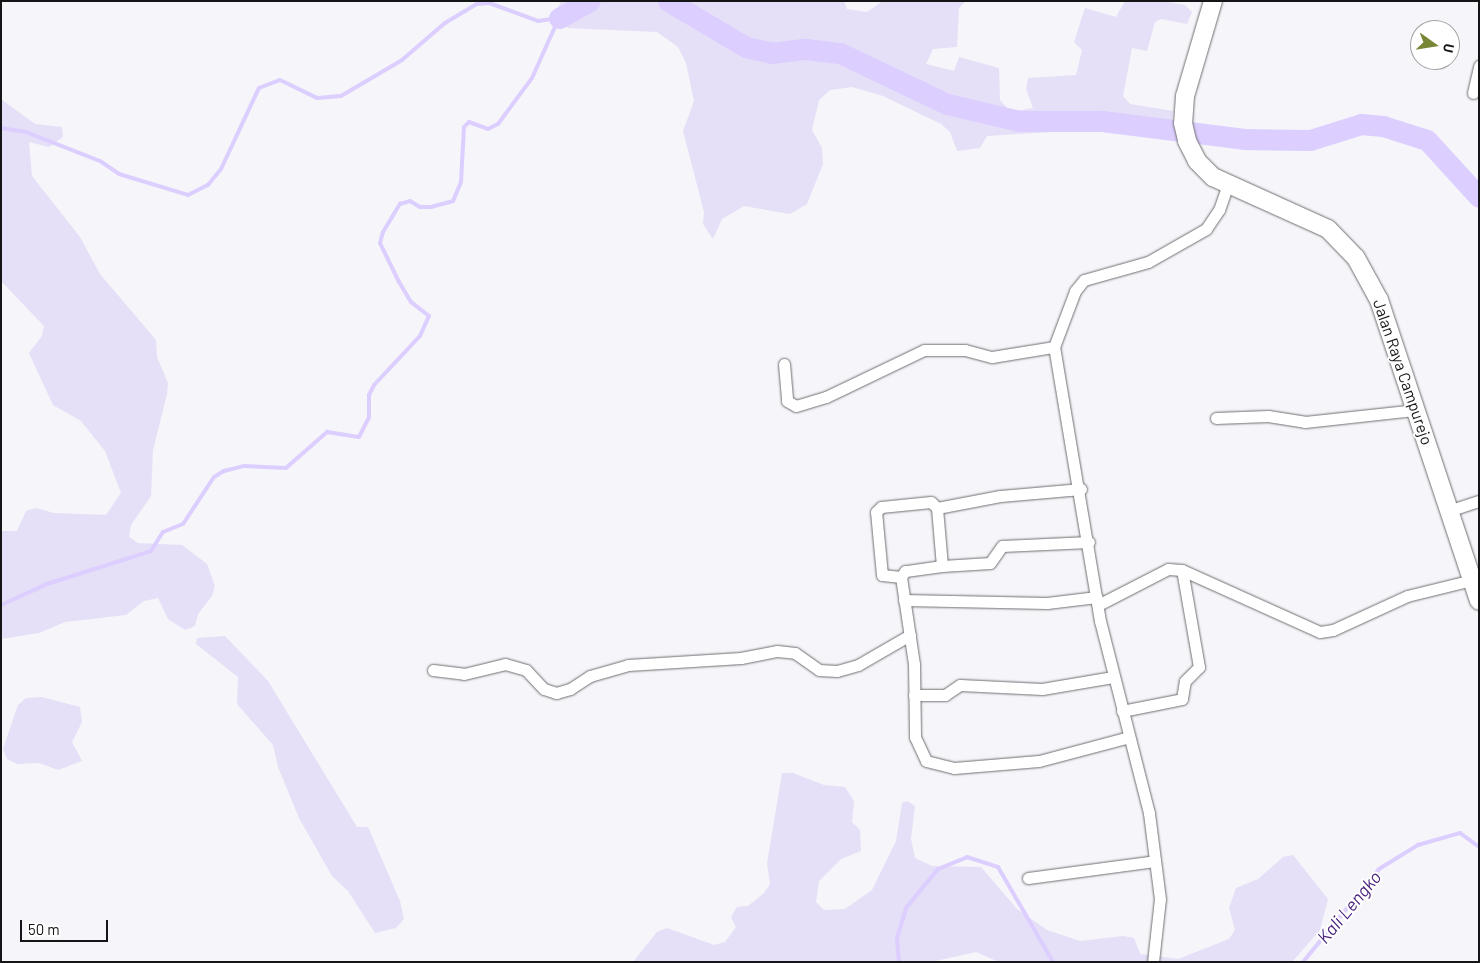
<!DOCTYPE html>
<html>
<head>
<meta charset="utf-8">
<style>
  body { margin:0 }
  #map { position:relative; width:1480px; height:963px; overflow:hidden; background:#f6f5f9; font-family:Barlow,sans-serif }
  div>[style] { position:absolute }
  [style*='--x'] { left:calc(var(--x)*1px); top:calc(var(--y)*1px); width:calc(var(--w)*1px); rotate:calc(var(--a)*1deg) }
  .green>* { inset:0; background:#e5dff7 }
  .stream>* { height:4px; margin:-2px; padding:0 2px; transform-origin:2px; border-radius:2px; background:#dcceff }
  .river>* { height:21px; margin:-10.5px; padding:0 10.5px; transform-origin:10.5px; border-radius:10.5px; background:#dcceff }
  .roads { filter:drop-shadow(0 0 1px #6f6e71) drop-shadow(0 0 1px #6f6e71) }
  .street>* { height:11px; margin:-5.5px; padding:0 5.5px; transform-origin:5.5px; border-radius:5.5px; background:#fff }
  .primary>* { height:18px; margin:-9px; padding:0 9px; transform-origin:9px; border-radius:9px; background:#fff }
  span { translate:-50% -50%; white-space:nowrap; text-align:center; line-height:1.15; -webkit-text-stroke:4px #fff; paint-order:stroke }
  .street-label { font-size:16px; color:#151416 }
  .water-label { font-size:18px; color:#49237d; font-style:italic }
  .frame { position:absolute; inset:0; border:2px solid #151416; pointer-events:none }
  .north { position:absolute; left:1410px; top:20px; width:50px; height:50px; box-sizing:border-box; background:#fff; border:1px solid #a1a1a2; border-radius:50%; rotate:103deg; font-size:14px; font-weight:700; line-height:20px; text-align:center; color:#151416 }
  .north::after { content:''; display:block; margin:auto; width:18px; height:22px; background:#788735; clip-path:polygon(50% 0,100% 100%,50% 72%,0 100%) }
  .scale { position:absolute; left:20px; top:920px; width:88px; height:22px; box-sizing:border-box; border:2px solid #151416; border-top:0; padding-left:6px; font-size:15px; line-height:18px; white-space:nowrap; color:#151416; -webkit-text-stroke:4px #fff; paint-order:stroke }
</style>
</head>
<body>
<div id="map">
  <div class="green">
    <div style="clip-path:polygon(561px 1px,844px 1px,847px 9px,867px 12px,883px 1px,966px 1px,959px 8px,957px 47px,933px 49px,926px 64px,954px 71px,959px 57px,999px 68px,1000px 100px,1011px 112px,1033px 108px,1026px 89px,1028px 78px,1076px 75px,1082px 50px,1074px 42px,1085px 8px,1116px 17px,1125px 1px,1161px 1px,1185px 5px,1192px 12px,1187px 24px,1161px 19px,1155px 22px,1147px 51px,1132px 48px,1123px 96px,1130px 104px,1173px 111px,1170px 134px,1129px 129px,1122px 132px,1084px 130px,987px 136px,980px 148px,957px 151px,950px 132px,941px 124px,883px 96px,852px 87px,830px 90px,819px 100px,812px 130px,822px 148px,823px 164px,807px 204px,790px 214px,744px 206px,722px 219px,713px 239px,703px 224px,704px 212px,683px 131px,694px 101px,686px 63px,678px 47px,657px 32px,568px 28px,556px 13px)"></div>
    <div style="clip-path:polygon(1px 99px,35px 124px,62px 127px,63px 137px,49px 147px,29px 142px,32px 176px,80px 237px,100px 274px,156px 340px,157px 357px,168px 383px,167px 394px,153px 450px,151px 496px,131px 525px,129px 537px,138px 543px,182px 545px,207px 564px,215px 586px,212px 596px,198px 614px,195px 626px,185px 630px,168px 619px,158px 598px,144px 601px,126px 615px,65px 622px,39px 633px,1px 639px,1px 531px,17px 531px,26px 511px,36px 508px,54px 513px,106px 515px,121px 493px,105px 451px,81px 421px,53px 405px,29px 353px,42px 336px,44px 326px,1px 281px)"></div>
    <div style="clip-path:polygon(225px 636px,268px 681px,357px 827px,368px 827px,400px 901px,404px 919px,396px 928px,375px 933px,348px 891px,332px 876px,299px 818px,278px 767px,273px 745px,237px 704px,238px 677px,196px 644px,197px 638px)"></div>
    <div style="clip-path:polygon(42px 697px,80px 707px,82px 722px,72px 742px,82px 761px,58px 770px,39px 763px,17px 764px,7px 759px,3px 749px,18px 705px,26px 698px)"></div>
    <div style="clip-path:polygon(782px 773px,793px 773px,824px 785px,845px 787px,854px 801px,852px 822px,860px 830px,861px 851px,841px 859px,819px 881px,816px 902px,824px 910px,845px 909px,872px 890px,896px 841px,902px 803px,907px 801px,915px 806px,911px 839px,915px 858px,932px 866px,981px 867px,1017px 909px,1047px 930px,1080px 941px,1123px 936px,1134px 938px,1140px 954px,1178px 959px,1229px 939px,1235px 930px,1229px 908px,1236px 888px,1258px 879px,1283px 857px,1293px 855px,1328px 899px,1320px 930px,1292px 962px,999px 962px,976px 952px,931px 962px,633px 962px,657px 932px,667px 928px,714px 945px,725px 942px,736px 927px,731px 917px,737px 907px,748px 906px,764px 893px,770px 884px,767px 863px)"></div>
  </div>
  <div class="stream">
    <div style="--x:1;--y:128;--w:25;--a:9"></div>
    <div style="--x:26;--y:132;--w:79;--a:21.4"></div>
    <div style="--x:100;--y:161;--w:23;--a:34"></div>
    <div style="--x:119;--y:174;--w:72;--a:16.9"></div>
    <div style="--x:188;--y:195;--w:22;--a:-27"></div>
    <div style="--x:208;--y:185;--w:21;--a:-51"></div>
    <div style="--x:221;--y:169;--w:89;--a:-64.9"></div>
    <div style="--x:259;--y:88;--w:22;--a:-21"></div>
    <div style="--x:280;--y:80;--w:41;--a:25.9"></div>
    <div style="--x:317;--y:98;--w:24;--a:-5"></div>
    <div style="--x:341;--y:96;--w:71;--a:-30.5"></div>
    <div style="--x:402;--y:60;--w:57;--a:-40.7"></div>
    <div style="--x:445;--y:23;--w:37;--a:-31"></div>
    <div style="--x:477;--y:4;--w:12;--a:-5"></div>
    <div style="--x:489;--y:3;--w:52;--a:20.2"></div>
    <div style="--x:538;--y:21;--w:21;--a:-8"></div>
    <div style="--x:1;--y:605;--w:51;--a:-24.5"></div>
    <div style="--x:47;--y:584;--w:109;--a:-17.6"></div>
    <div style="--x:151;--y:551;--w:22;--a:-58"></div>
    <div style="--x:163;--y:532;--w:22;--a:-22"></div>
    <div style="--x:183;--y:524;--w:56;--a:-56.6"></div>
    <div style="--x:214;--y:477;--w:12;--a:-31"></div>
    <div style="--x:224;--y:471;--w:21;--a:-14"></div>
    <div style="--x:244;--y:466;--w:42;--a:2.7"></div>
    <div style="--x:286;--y:468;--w:55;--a:-41.3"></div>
    <div style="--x:327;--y:432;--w:32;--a:9"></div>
    <div style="--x:359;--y:437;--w:22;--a:-63"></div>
    <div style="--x:369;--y:417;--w:22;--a:-90"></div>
    <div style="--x:369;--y:395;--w:11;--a:-63"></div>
    <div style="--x:374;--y:385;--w:67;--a:-46.8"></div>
    <div style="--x:420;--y:336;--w:22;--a:-66"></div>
    <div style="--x:429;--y:316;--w:23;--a:-142"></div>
    <div style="--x:411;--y:302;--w:23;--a:-121"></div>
    <div style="--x:399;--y:282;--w:43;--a:-116"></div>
    <div style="--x:380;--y:243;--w:11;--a:-75"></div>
    <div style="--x:383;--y:232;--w:33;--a:-59"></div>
    <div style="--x:400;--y:204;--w:10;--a:-17"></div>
    <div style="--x:410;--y:201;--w:12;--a:31"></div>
    <div style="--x:420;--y:207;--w:11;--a:0"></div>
    <div style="--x:431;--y:207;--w:23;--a:-15"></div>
    <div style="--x:453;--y:201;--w:21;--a:-67"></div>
    <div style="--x:461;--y:182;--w:55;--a:-86.9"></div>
    <div style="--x:464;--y:127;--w:7;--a:-45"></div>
    <div style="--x:469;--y:122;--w:20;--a:20"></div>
    <div style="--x:488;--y:129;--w:11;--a:-27"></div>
    <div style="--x:498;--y:124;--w:57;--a:-53.5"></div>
    <div style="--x:532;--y:78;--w:66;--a:-65.8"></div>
    <div style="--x:899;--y:962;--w:24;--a:-95"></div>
    <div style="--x:897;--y:938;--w:31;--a:-73"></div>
    <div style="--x:906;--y:908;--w:50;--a:-50.6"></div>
    <div style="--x:938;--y:869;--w:31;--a:-22"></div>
    <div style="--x:967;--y:857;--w:33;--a:18"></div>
    <div style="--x:998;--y:867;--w:110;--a:59.9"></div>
    <div style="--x:1303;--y:962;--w:120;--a:-50.7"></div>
    <div style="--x:1379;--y:869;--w:46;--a:-31.6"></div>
    <div style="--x:1418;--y:845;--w:44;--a:-15.9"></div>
    <div style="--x:1460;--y:833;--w:24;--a:36"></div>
  </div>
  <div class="river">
    <div style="--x:668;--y:1;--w:91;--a:30.5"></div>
    <div style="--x:746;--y:47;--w:26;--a:13"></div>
    <div style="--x:771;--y:53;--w:35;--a:-7"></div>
    <div style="--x:806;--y:49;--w:34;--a:7"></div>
    <div style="--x:840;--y:53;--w:119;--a:25.5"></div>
    <div style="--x:947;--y:104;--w:75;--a:13.1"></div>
    <div style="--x:1020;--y:121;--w:82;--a:0"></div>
    <div style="--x:1102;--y:121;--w:143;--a:7.2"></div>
    <div style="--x:1244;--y:139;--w:66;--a:0.9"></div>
    <div style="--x:1310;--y:140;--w:53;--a:-17.4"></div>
    <div style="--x:1361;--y:124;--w:22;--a:5"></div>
    <div style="--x:1383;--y:126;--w:46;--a:17.7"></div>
    <div style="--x:1427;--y:140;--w:77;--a:47.6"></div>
    <div style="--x:559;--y:18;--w:35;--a:-29"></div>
  </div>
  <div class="roads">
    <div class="street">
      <div style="--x:1473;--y:93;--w:28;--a:-77"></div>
      <div style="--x:784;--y:364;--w:37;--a:85"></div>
      <div style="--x:787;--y:401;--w:10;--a:29"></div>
      <div style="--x:796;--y:406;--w:31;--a:-17"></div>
      <div style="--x:826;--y:397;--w:109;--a:-25.6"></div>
      <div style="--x:924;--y:350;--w:41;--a:0"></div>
      <div style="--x:965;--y:350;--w:28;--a:15"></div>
      <div style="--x:992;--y:357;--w:63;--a:-9.2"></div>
      <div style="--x:1216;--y:418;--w:52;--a:-2.2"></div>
      <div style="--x:1268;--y:416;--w:37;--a:9"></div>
      <div style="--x:1305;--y:422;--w:112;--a:-6.2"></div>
      <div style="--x:1081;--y:489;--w:81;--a:175.1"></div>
      <div style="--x:1000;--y:496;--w:64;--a:169.2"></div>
      <div style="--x:937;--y:508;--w:58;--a:85.1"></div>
      <div style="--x:942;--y:566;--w:37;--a:172"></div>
      <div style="--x:905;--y:571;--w:7;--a:124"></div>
      <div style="--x:901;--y:577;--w:88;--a:81.5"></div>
      <div style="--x:914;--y:664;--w:73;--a:89.2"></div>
      <div style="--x:915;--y:737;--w:26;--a:65"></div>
      <div style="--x:926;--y:761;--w:29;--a:14"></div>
      <div style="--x:954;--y:768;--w:85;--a:-4.7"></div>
      <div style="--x:1039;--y:761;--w:93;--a:-14.9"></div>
      <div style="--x:1451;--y:510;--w:29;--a:-18"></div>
      <div style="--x:942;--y:566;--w:48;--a:-3.6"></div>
      <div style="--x:990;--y:563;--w:21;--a:-55"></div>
      <div style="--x:1002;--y:546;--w:87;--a:-2.6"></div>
      <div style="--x:901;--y:577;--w:19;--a:-174"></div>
      <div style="--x:882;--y:575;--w:63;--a:-95.4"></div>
      <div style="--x:876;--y:512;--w:7;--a:-45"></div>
      <div style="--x:881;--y:507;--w:50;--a:-5.7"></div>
      <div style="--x:931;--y:502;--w:8;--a:45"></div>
      <div style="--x:904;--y:600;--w:143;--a:1.2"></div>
      <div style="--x:1047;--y:603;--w:50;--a:-6.8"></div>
      <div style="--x:1098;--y:605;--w:79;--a:-27.2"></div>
      <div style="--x:1168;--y:569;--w:14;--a:4"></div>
      <div style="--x:433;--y:670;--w:31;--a:7"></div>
      <div style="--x:464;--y:674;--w:42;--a:-13.7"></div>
      <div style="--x:505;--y:664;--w:22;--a:16"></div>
      <div style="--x:526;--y:670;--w:26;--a:47"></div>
      <div style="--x:544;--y:689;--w:13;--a:18"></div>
      <div style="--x:556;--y:693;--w:15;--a:-16"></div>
      <div style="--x:570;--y:689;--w:24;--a:-33"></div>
      <div style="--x:590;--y:676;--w:40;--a:-16"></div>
      <div style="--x:628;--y:665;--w:113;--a:-3.5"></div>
      <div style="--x:741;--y:658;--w:37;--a:-11"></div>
      <div style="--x:777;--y:651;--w:18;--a:6"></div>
      <div style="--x:795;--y:653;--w:29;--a:35"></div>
      <div style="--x:819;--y:670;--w:18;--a:3"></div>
      <div style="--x:837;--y:671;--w:22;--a:-16"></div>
      <div style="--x:858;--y:665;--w:60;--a:-30"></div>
      <div style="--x:914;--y:695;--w:31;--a:0"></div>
      <div style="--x:945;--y:695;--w:18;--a:-34"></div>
      <div style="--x:960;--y:685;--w:82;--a:2.8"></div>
      <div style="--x:1042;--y:689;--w:72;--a:-9.6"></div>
      <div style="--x:1122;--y:711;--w:61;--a:-11.3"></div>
      <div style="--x:1182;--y:699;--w:18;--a:-81"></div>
      <div style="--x:1185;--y:681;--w:20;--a:-45"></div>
      <div style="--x:1199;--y:667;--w:98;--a:-99.9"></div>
      <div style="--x:1182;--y:570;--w:151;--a:24.2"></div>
      <div style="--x:1320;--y:632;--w:13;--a:-9"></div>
      <div style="--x:1333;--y:630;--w:81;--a:-24.7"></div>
      <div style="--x:1407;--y:596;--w:67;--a:-13.8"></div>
      <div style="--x:1028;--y:878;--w:128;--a:-7.6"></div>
      <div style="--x:1153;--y:962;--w:63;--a:-83.7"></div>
      <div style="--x:1160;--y:899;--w:87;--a:-97.3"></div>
      <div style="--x:1149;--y:813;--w:198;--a:-104.3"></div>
      <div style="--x:1100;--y:621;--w:278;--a:-99.5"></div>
      <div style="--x:1054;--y:347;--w:60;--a:-69.4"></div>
      <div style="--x:1075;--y:291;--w:14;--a:-51"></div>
      <div style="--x:1084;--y:280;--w:66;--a:-15.7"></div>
      <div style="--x:1148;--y:262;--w:67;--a:-29.6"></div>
      <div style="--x:1206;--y:229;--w:23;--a:-56"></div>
      <div style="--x:1219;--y:210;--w:28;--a:-71"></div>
    </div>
    <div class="primary">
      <div style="--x:1213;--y:1;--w:99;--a:106.4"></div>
      <div style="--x:1185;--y:96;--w:27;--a:94"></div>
      <div style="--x:1183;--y:123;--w:18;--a:77"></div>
      <div style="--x:1187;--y:141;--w:22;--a:63"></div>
      <div style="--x:1197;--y:161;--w:23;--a:45"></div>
      <div style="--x:1213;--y:177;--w:126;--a:24.3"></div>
      <div style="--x:1328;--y:229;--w:40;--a:46"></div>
      <div style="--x:1356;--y:258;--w:48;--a:61.3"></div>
      <div style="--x:1379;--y:300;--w:317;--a:71.6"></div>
    </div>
  </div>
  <div class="street-label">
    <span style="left:1403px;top:372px;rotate:71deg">Jalan Raya Campurejo</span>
  </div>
  <div class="water-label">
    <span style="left:1349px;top:907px;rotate:-50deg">Kali Lengko</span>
  </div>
  <div class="frame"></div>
  <div class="north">U</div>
  <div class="scale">50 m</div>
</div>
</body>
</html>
